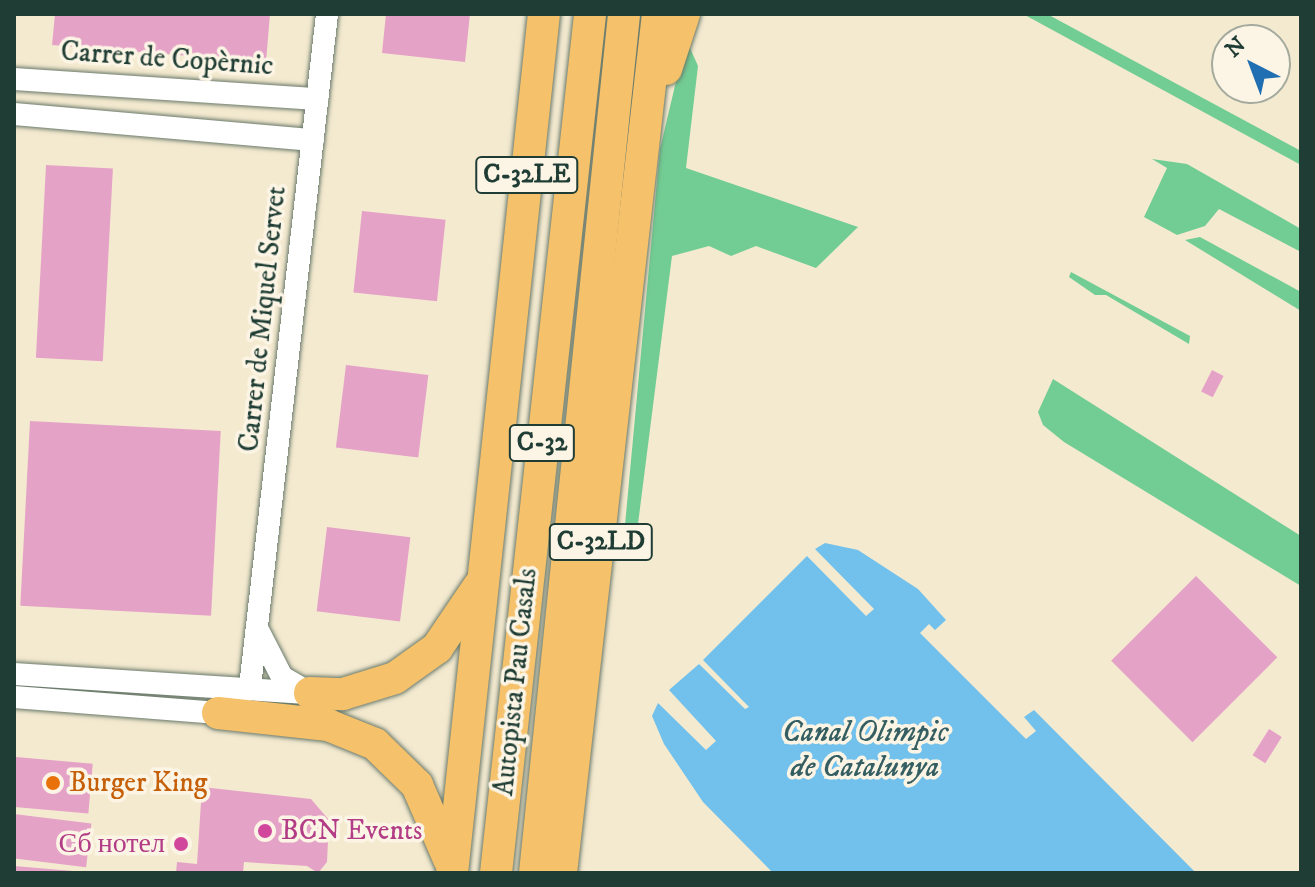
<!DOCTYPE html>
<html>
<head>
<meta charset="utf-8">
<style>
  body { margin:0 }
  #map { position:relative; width:1315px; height:887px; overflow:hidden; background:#f4ead0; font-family:"IM FELL DW Pica",serif }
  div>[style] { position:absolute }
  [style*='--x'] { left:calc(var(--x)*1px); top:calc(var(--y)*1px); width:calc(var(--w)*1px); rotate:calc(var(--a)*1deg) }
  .green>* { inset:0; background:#72cd94 }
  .water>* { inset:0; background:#71c1ec }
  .building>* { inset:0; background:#e5a2c7; transform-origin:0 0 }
  .roads { filter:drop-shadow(0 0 2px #6a7a6b) drop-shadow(0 0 2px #6a7a6b) }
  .minor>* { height:22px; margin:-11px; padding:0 11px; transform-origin:11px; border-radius:11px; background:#fff }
  .highway>* { height:32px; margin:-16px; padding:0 16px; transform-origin:16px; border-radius:16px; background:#f5c16b }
  .dots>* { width:22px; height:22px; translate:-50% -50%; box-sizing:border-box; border:4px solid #fcf5e5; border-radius:50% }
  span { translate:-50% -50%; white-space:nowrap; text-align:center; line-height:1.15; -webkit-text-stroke:7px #fcf5e5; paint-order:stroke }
  .shield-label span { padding:2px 6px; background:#fcf5e5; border:2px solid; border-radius:6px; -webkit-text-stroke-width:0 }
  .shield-label { font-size:26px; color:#1f3d34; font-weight:700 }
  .street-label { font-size:28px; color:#1f3d34 }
  .food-label { font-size:28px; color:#c56008 }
  .left { translate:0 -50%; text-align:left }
  .hotel-label { font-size:28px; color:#b23c85 }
  .right { translate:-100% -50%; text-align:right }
  .water-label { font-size:30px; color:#345e62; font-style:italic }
  .frame { position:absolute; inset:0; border:16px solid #1f3d34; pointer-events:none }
  .north { position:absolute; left:1211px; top:24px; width:80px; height:80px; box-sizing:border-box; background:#fcf5e5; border:2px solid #a4ab9e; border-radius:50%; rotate:318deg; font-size:22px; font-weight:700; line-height:32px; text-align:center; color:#1f3d34 }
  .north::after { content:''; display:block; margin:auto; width:28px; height:36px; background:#1f6fb2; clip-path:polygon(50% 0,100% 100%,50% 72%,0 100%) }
</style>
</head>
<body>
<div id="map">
  <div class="green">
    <div style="clip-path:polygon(1023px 14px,1047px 14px,1301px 151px,1301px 165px)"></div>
    <div style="clip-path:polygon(686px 39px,698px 66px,686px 168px,858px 227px,816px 268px,756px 246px,731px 256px,709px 246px,672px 256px,638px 524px,622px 557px,660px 149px)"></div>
    <div style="clip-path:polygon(1152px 159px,1187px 164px,1301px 229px,1301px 252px,1219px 209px,1205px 226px,1177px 235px,1144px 217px,1167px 168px)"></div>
    <div style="clip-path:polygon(1200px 237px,1301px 292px,1301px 311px,1185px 240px)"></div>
    <div style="clip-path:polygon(1071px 272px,1190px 336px,1189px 344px,1106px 295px,1095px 295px,1069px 277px)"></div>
    <div style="clip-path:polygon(1053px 379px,1301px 536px,1301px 586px,1064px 442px,1043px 425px,1038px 412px)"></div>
  </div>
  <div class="water">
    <div style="clip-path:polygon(825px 543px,858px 550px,918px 589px,946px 620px,935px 630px,929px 624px,920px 633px,1026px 739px,1036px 731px,1024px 717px,1034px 710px,1196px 873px,773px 873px,703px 802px,664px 744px,652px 716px,658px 703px,706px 750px,716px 741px,669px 690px,699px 664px,745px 709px,749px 707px,703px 660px,807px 556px,866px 616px,874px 609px,815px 549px)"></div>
  </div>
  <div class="building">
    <div style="clip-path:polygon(55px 14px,270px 14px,266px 62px,52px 45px)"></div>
    <div style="clip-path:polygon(386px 14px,470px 14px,465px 62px,382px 53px)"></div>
    <div style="left:46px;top:165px;width:67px;height:193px;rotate:3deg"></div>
    <div style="left:362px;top:211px;width:84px;height:82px;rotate:6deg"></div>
    <div style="left:346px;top:365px;width:83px;height:83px;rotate:7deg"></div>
    <div style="left:1212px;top:370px;width:13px;height:24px;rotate:27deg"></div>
    <div style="left:30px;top:421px;width:191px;height:185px;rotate:3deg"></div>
    <div style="left:327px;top:527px;width:84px;height:85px;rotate:7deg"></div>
    <div style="left:1196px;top:576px;width:115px;height:120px;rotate:45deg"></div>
    <div style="left:1269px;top:729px;width:15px;height:31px;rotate:32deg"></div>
    <div style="left:16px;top:757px;width:77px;height:50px;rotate:5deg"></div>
    <div style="clip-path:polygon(202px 787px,311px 799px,329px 820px,327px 862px,318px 873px,307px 866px,244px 862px,243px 873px,176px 873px,177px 862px,197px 864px)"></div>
    <div style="left:14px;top:814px;width:78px;height:44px;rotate:7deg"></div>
    <div style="clip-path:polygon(14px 866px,73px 871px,73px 873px,14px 873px)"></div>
  </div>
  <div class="roads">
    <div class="minor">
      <div style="--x:14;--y:79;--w:304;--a:3.8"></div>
      <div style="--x:14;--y:114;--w:300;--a:5"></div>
      <div style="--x:259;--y:632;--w:51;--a:62.9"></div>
      <div style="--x:282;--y:677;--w:28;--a:30"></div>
      <div style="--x:14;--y:674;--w:297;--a:3.7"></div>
      <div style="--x:14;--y:697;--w:205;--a:4.5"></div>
      <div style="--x:218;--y:713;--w:41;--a:-39.1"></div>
      <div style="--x:250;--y:687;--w:677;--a:-83.47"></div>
    </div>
    <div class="highway">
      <div style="--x:666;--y:69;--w:58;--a:-71.9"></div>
      <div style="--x:310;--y:693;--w:33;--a:2"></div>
      <div style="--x:343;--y:694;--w:54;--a:-17.1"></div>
      <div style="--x:395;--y:678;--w:52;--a:-35.5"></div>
      <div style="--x:437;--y:648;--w:75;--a:-55.9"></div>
      <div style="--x:218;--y:713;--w:111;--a:6.2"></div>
      <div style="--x:328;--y:725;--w:51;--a:22"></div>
      <div style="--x:375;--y:744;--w:59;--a:44.3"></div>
      <div style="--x:417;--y:785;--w:81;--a:66.6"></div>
      <div style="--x:452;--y:873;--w:864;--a:-83.89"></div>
      <div style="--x:496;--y:873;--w:864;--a:-83.75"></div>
      <div style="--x:535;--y:873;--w:864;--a:-84.08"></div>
      <div style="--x:561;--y:873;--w:864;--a:-83.56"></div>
    </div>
  </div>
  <div class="dots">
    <div style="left:53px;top:783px;background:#e8710a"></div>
    <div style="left:265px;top:831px;background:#d1479c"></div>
    <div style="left:181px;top:844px;background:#d1479c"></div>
  </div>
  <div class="shield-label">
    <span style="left:527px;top:175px">C-32LE</span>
    <span style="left:542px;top:443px">C-32</span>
    <span style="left:601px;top:542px">C-32LD</span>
  </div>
  <div class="street-label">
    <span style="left:167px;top:59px;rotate:4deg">Carrer de Copèrnic</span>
    <span style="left:263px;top:319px;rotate:-84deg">Carrer de Miquel Servet</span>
    <span style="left:516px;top:682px;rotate:-84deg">Autopista Pau Casals</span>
  </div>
  <div class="food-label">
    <span class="left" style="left:69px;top:783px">Burger King</span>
  </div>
  <div class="hotel-label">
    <span class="left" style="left:281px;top:831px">BCN Events</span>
    <span class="right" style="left:165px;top:844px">Сб нотел</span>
  </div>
  <div class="water-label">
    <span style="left:865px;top:750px">Canal Olimpic<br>de Catalunya</span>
  </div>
  <div class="frame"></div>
  <div class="north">N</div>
</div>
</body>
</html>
